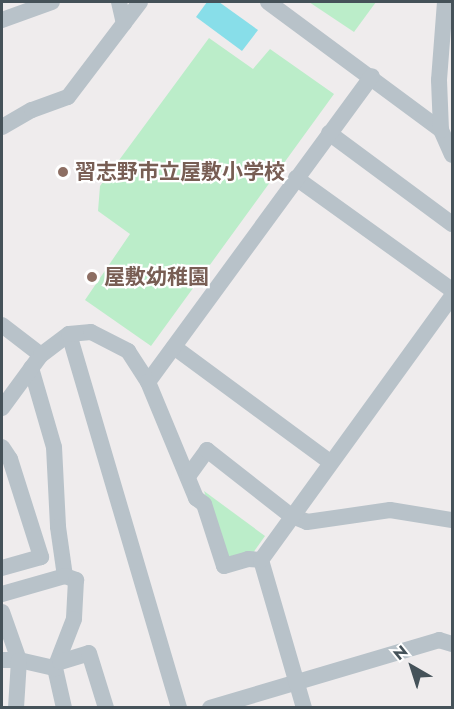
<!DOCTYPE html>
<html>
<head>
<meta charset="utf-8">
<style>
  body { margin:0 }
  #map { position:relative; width:454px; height:709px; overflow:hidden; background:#efeced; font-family:Jost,"Noto Sans JP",sans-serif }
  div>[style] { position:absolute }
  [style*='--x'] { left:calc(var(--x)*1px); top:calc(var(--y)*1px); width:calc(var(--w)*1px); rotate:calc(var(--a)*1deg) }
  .green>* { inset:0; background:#bbedc9 }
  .water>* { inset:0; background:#88dee9 }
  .minor>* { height:16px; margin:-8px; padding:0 8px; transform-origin:8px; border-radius:8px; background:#b8c2c9 }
  .dots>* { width:16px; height:16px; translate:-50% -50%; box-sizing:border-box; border:3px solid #fff; border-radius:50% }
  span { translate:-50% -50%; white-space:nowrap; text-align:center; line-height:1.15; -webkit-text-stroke:4.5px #fff; paint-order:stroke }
  .education-label { font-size:21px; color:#785e54; font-weight:700 }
  .left { translate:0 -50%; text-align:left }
  .frame { position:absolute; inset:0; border:3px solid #455259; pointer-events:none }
  .north { position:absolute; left:382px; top:637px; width:60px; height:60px; -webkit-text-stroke:4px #fff; paint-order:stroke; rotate:321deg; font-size:16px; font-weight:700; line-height:24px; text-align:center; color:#455259 }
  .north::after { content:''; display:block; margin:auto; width:21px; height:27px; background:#455259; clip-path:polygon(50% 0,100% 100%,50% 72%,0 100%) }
</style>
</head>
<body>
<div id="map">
  <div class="green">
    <div style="clip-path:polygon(309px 2px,376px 2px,354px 32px)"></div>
    <div style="clip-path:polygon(209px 38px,253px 69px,270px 49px,334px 94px,151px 346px,85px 300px,130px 234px,98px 211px,100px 186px)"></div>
    <div style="clip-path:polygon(204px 491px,265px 536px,253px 553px,230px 559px,224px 554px)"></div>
  </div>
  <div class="water">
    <div style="clip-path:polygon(207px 2px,219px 2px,258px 30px,242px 51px,196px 17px)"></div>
  </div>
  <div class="minor">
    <div style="--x:119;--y:2;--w:22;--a:77"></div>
    <div style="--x:268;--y:2;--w:215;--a:36.5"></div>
    <div style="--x:441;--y:130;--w:27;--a:66"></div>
    <div style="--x:2;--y:20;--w:53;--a:-19.8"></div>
    <div style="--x:2;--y:127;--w:34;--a:-30"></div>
    <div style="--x:32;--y:110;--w:38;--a:-20"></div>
    <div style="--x:68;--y:97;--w:119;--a:-52.8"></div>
    <div style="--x:441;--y:130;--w:50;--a:-92.3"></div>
    <div style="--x:439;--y:80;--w:78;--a:-85.6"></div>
    <div style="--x:329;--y:133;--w:153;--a:36.5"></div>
    <div style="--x:296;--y:178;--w:192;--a:35.7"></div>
    <div style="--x:2;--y:325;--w:49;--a:37.6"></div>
    <div style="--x:69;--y:334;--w:390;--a:73.6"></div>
    <div style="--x:174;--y:347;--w:194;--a:36.4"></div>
    <div style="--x:31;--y:368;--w:82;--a:73.8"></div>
    <div style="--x:54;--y:447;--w:80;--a:87.1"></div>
    <div style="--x:58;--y:527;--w:49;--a:81.9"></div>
    <div style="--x:148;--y:382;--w:379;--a:-53.8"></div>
    <div style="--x:2;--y:408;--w:66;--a:-53.7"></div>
    <div style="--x:41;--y:355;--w:35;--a:-37"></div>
    <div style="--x:69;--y:334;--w:22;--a:-5"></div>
    <div style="--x:91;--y:332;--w:42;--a:27.2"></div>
    <div style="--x:128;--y:351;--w:37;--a:57"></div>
    <div style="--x:148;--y:382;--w:126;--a:67.5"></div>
    <div style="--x:196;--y:498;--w:10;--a:37"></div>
    <div style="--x:204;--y:504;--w:65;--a:72.1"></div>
    <div style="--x:224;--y:566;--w:25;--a:-16"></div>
    <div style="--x:248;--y:559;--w:13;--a:4"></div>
    <div style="--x:2;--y:447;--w:14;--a:56"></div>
    <div style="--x:10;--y:459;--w:103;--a:72.4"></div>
    <div style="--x:41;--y:557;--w:41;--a:164.2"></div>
    <div style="--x:189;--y:475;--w:31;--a:-54"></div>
    <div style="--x:207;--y:450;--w:105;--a:38.1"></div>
    <div style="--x:290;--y:515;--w:18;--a:22"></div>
    <div style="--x:307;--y:522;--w:84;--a:-8.2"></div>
    <div style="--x:390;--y:510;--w:63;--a:9.2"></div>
    <div style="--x:2;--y:594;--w:66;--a:-15.9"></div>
    <div style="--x:65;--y:576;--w:12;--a:20"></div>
    <div style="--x:76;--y:580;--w:39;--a:93"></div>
    <div style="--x:74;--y:619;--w:53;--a:111.2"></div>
    <div style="--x:55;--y:668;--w:41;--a:77.3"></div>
    <div style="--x:2;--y:612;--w:51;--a:70.5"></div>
    <div style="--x:19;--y:660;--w:37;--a:13"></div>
    <div style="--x:2;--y:660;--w:17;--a:0"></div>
    <div style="--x:19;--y:660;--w:48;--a:93.6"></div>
    <div style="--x:60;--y:662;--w:30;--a:-17"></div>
    <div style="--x:89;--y:653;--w:58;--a:72.8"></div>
    <div style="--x:210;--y:708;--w:239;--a:-16.5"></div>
    <div style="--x:439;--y:640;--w:14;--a:17"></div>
    <div style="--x:304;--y:708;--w:154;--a:-106.2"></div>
    <div style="--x:261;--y:560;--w:326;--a:-54.1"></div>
  </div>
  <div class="dots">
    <div style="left:63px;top:172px;background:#8d6e63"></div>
    <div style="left:92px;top:277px;background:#8d6e63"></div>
  </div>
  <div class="education-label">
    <span class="left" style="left:75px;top:172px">習志野市立屋敷小学校</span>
    <span class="left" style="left:104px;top:277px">屋敷幼稚園</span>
  </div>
  <div class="frame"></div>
  <div class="north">N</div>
</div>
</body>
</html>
